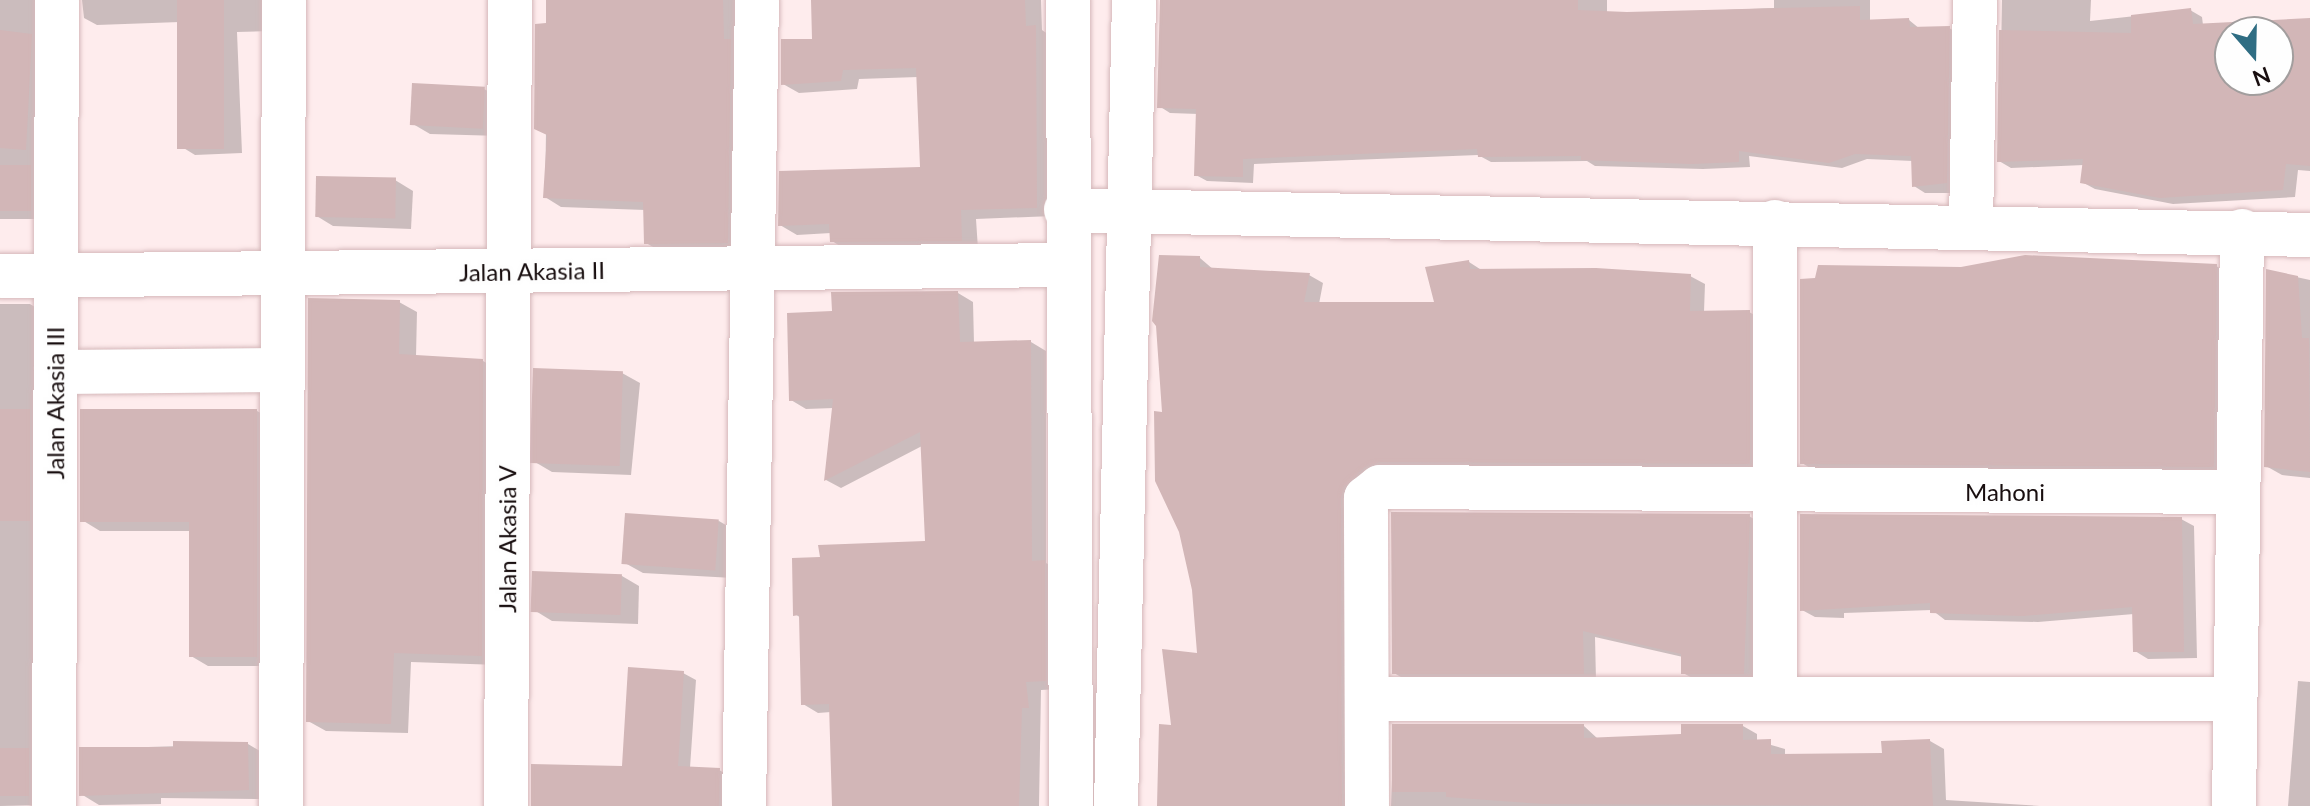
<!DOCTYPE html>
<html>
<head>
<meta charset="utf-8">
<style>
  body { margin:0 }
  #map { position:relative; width:2310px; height:806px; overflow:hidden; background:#feeced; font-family:Lato,sans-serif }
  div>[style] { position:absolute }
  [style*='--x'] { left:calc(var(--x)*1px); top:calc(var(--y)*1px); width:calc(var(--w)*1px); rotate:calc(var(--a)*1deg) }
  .shadow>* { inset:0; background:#0003; transform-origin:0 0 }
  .building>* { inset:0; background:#d2b6b7; transform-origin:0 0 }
  .roads { filter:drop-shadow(0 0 2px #d5b8ba) drop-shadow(0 0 2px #d5b8ba) }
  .minor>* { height:44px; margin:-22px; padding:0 22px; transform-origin:22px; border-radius:22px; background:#fff }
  span { translate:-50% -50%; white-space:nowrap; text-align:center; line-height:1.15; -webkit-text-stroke:8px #fefefe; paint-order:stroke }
  .street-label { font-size:24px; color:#180e0f }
  .north { position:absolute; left:2214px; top:16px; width:80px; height:80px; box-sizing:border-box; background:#fefefe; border:2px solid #a29e9e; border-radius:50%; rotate:160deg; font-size:22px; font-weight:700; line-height:32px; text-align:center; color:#180e0f }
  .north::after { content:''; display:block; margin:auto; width:28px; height:36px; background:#2f6d83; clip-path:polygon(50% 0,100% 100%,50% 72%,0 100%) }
</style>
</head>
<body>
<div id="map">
  <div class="shadow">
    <div style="left:0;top:0;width:48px;height:219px"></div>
    <div style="clip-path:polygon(82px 0,275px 0,271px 31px,237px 32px,242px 153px,195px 155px,182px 147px,180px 22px,97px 25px,84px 18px)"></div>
    <div style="clip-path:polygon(548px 0,738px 0,744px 252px,662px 252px,646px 243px,645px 210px,561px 207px,545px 197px)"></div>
    <div style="clip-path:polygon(813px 0,1041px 0,1042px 30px,1052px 37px,1053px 216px,976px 219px,978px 249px,848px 251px,832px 241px,831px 233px,797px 235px,780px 225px,922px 168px,918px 77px,859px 79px,857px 89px,799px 93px,783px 84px,814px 41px)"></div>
    <div style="clip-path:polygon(1161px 0,1607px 0,1607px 12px,1627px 14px,1774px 8px,1774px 0,1870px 0,1870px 22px,1909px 20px,1920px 29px,1949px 28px,1960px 34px,1951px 193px,1925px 193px,1914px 186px,1913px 161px,1867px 159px,1842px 168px,1749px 156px,1750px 167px,1703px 169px,1595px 166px,1587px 161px,1491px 162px,1478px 155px,1254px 164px,1253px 183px,1207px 181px,1196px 175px,1198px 114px,1170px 113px,1159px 106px)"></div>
    <div style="clip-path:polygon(evenodd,2002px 0,2091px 0,2090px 21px,2190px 10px,2202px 17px,2203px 25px,2310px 23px,2310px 171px,2298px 170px,2295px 197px,2173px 204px,2095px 189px,2082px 182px,2084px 165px,2011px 168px,1999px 161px,2002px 0,2230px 32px,2278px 32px,2278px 80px,2230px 80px,2230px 32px)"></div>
    <div style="clip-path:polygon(484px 89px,502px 99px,501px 136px,430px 134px,413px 124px)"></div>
    <div style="clip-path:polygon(395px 180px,413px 191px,411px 229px,333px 226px,315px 215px)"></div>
    <div style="clip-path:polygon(1200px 258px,1214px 270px,1309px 275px,1323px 283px,1319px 304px,1437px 304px,1469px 262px,1483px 271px,1690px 276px,1705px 284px,1704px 312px,1749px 312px,1764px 320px,1764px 471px,1379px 475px,1359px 806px,1158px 806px,1173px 727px,1199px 655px,1194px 589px,1164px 414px)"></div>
    <div style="clip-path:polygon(2216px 266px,2229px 273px,2226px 473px,1815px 471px,1802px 463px,1961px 269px)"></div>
    <div style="clip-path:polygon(2268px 271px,2310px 280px,2310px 478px,2282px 475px,2266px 466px)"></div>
    <div style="clip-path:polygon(958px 293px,973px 302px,974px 343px,1031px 342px,1046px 351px,1046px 563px,1060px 571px,1060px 689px,1041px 690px,1039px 806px,834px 806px,831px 712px,818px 713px,803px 704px,801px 618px,795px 614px,822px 559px,927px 543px,922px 446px,841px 488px,826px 480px,834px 408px,806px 409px,791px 400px,834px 313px)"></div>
    <div style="clip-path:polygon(399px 302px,417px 312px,416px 357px,483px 361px,500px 371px,499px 665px,411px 662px,408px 733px,326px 731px,308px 721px)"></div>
    <div style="clip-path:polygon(0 304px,30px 304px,48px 315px,46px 805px,0 806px)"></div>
    <div style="clip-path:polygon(622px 373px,640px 383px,631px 475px,552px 472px,535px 462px)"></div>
    <div style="clip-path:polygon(257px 411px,275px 421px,274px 666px,208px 666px,191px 656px,191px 531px,100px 531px,82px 520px)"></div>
    <div style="clip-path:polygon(1749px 516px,1762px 524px,1756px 680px,1696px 680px,1683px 673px,1683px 657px,1595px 637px,1596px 680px,1406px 680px,1394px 673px)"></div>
    <div style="clip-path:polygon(2181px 519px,2194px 526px,2197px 658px,2148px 659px,2135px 651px,2134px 614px,2038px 622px,1945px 620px,1932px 610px,1844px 613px,1844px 618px,1815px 617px,1802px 610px)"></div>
    <div style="clip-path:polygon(719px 521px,736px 531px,733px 578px,643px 573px,625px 563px)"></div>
    <div style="clip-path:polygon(622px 576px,639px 586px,638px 624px,552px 621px,534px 610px)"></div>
    <div style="clip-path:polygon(683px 673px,696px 680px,690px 768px,719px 770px,732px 777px,731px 806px,533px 806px,624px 768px)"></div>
    <div style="clip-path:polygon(2298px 681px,2310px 682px,2310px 806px,2288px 806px)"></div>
    <div style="clip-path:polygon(1394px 726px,1584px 726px,1598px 739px,1683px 736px,1743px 726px,1757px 734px,1757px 741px,1785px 749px,1785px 756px,1884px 755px,1930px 741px,1944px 749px,1946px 800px,2040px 806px,1391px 806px)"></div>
    <div style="clip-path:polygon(248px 744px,265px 754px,266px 799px,161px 798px,161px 804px,99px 805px,81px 794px,81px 749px)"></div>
  </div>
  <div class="building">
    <div style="left:177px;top:0;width:47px;height:149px"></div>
    <div style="clip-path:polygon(546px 0,723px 0,724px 39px,731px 39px,728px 243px,644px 244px,643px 202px,543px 198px,547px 135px,534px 129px,535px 24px,546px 23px)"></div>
    <div style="clip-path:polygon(811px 0,1025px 0,1026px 26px,1036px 25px,1037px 208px,961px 210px,962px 241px,830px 242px,829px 224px,778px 226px,779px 171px,920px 167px,916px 68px,843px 70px,841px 81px,781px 85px,781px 39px,812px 39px)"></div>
    <div style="clip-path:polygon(1160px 0,1578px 0,1578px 10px,1627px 12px,1860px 6px,1860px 20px,1909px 18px,1910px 27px,1950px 26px,1947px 183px,1912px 187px,1911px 156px,1855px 154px,1829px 163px,1739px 151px,1739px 162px,1691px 164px,1581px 160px,1581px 156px,1478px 157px,1477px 149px,1243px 159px,1243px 177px,1194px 176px,1196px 109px,1157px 108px)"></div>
    <div style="clip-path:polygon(evenodd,2191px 8px,2193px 24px,2310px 18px,2310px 166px,2286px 164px,2283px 190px,2160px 198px,2080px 183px,2083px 159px,1997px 162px,1999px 30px,2131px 33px,2131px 15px,2191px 8px,2230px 32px,2278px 32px,2278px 80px,2230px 80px,2230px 32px)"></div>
    <div style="clip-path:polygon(0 30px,32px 34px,26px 150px,0 148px)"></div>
    <div style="left:412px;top:83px;width:73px;height:42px;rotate:3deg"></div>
    <div style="left:31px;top:165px;width:46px;height:31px;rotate:90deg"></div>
    <div style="left:316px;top:176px;width:80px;height:41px;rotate:1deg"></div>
    <div style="clip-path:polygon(1159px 255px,1200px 256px,1200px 267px,1310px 273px,1304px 302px,1434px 302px,1425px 267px,1469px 260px,1470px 269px,1596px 268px,1691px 274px,1690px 311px,1750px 310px,1750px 464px,1380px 462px,1365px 467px,1344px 487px,1341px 498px,1342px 806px,1157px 806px,1159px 724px,1171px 725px,1162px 649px,1197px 653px,1192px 590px,1179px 532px,1155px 481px,1154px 411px,1162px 412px,1156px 326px,1152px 321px)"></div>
    <div style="clip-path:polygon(2025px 255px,2217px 264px,2214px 467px,1800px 464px,1800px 279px,1815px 278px,1818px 265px,1961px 267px)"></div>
    <div style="clip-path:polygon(2266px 269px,2298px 276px,2302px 338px,2309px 338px,2310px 472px,2264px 467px)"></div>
    <div style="clip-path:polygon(958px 291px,960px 342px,1031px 340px,1032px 561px,1045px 560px,1046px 681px,1026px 682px,1029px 708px,1022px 708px,1019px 806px,832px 806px,829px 704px,801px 705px,799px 615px,793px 616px,792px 558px,820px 557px,818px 545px,925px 541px,920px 432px,824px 481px,833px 399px,789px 401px,787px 313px,832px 311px,831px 292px)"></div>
    <div style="clip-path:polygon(308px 298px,400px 300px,399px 354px,483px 359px,482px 656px,394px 653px,391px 724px,306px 722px)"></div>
    <div style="left:533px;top:368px;width:90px;height:95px;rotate:2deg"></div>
    <div style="left:0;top:409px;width:30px;height:112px"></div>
    <div style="clip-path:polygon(80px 409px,257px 409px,257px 657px,189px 657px,189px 522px,80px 522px)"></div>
    <div style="clip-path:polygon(1391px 512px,1750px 514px,1744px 674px,1681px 674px,1681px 654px,1583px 631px,1584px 674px,1392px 674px)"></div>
    <div style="left:625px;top:513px;width:94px;height:51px;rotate:4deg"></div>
    <div style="clip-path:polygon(1800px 514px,2182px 517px,2184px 652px,2133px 652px,2132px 607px,2023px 616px,1930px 613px,1930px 603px,1800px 611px)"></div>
    <div style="left:532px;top:571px;width:90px;height:41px;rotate:2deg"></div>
    <div style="clip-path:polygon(628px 667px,684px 671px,678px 766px,720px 768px,719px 806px,531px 806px,531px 764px,622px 766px)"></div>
    <div style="clip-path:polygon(1392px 724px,1584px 724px,1584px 738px,1681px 734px,1681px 724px,1743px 724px,1743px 740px,1771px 739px,1771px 754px,1882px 753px,1881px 741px,1930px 739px,1933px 806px,1543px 804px,1446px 797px,1446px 792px,1392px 792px)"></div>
    <div style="clip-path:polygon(173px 741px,248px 742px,249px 790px,79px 796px,79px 747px,173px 747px)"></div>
    <div style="left:0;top:748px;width:29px;height:48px"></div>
  </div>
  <div class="roads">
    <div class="minor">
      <div style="--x:1068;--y:0;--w:806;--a:89.79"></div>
      <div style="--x:1066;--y:210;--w:1244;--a:1.15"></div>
      <div style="--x:1971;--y:226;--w:226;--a:-89"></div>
      <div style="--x:0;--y:276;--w:1065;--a:-0.59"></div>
      <div style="--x:56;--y:372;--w:227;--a:-0.5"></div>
      <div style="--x:1775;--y:695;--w:473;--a:-90"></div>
      <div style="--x:1367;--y:699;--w:867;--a:0"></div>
      <div style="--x:54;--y:806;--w:806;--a:-89.79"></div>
      <div style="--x:281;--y:806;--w:806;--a:-89.79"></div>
      <div style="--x:506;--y:806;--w:806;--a:-89.72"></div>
      <div style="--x:744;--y:806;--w:806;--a:-89.08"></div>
      <div style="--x:1116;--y:806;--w:806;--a:-88.72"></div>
      <div style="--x:1367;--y:806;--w:308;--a:-90.2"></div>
      <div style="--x:1366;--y:498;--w:18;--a:-38"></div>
      <div style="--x:1380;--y:487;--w:857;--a:0.33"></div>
      <div style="--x:2234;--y:806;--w:575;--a:-89.2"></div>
    </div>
  </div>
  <div class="street-label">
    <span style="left:532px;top:271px;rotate:-1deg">Jalan Akasia II</span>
    <span style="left:55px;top:403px;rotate:-90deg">Jalan Akasia III</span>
    <span style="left:2005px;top:492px">Mahoni</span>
    <span style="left:507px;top:539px;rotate:-90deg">Jalan Akasia V</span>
  </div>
  <div class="north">N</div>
</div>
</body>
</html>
